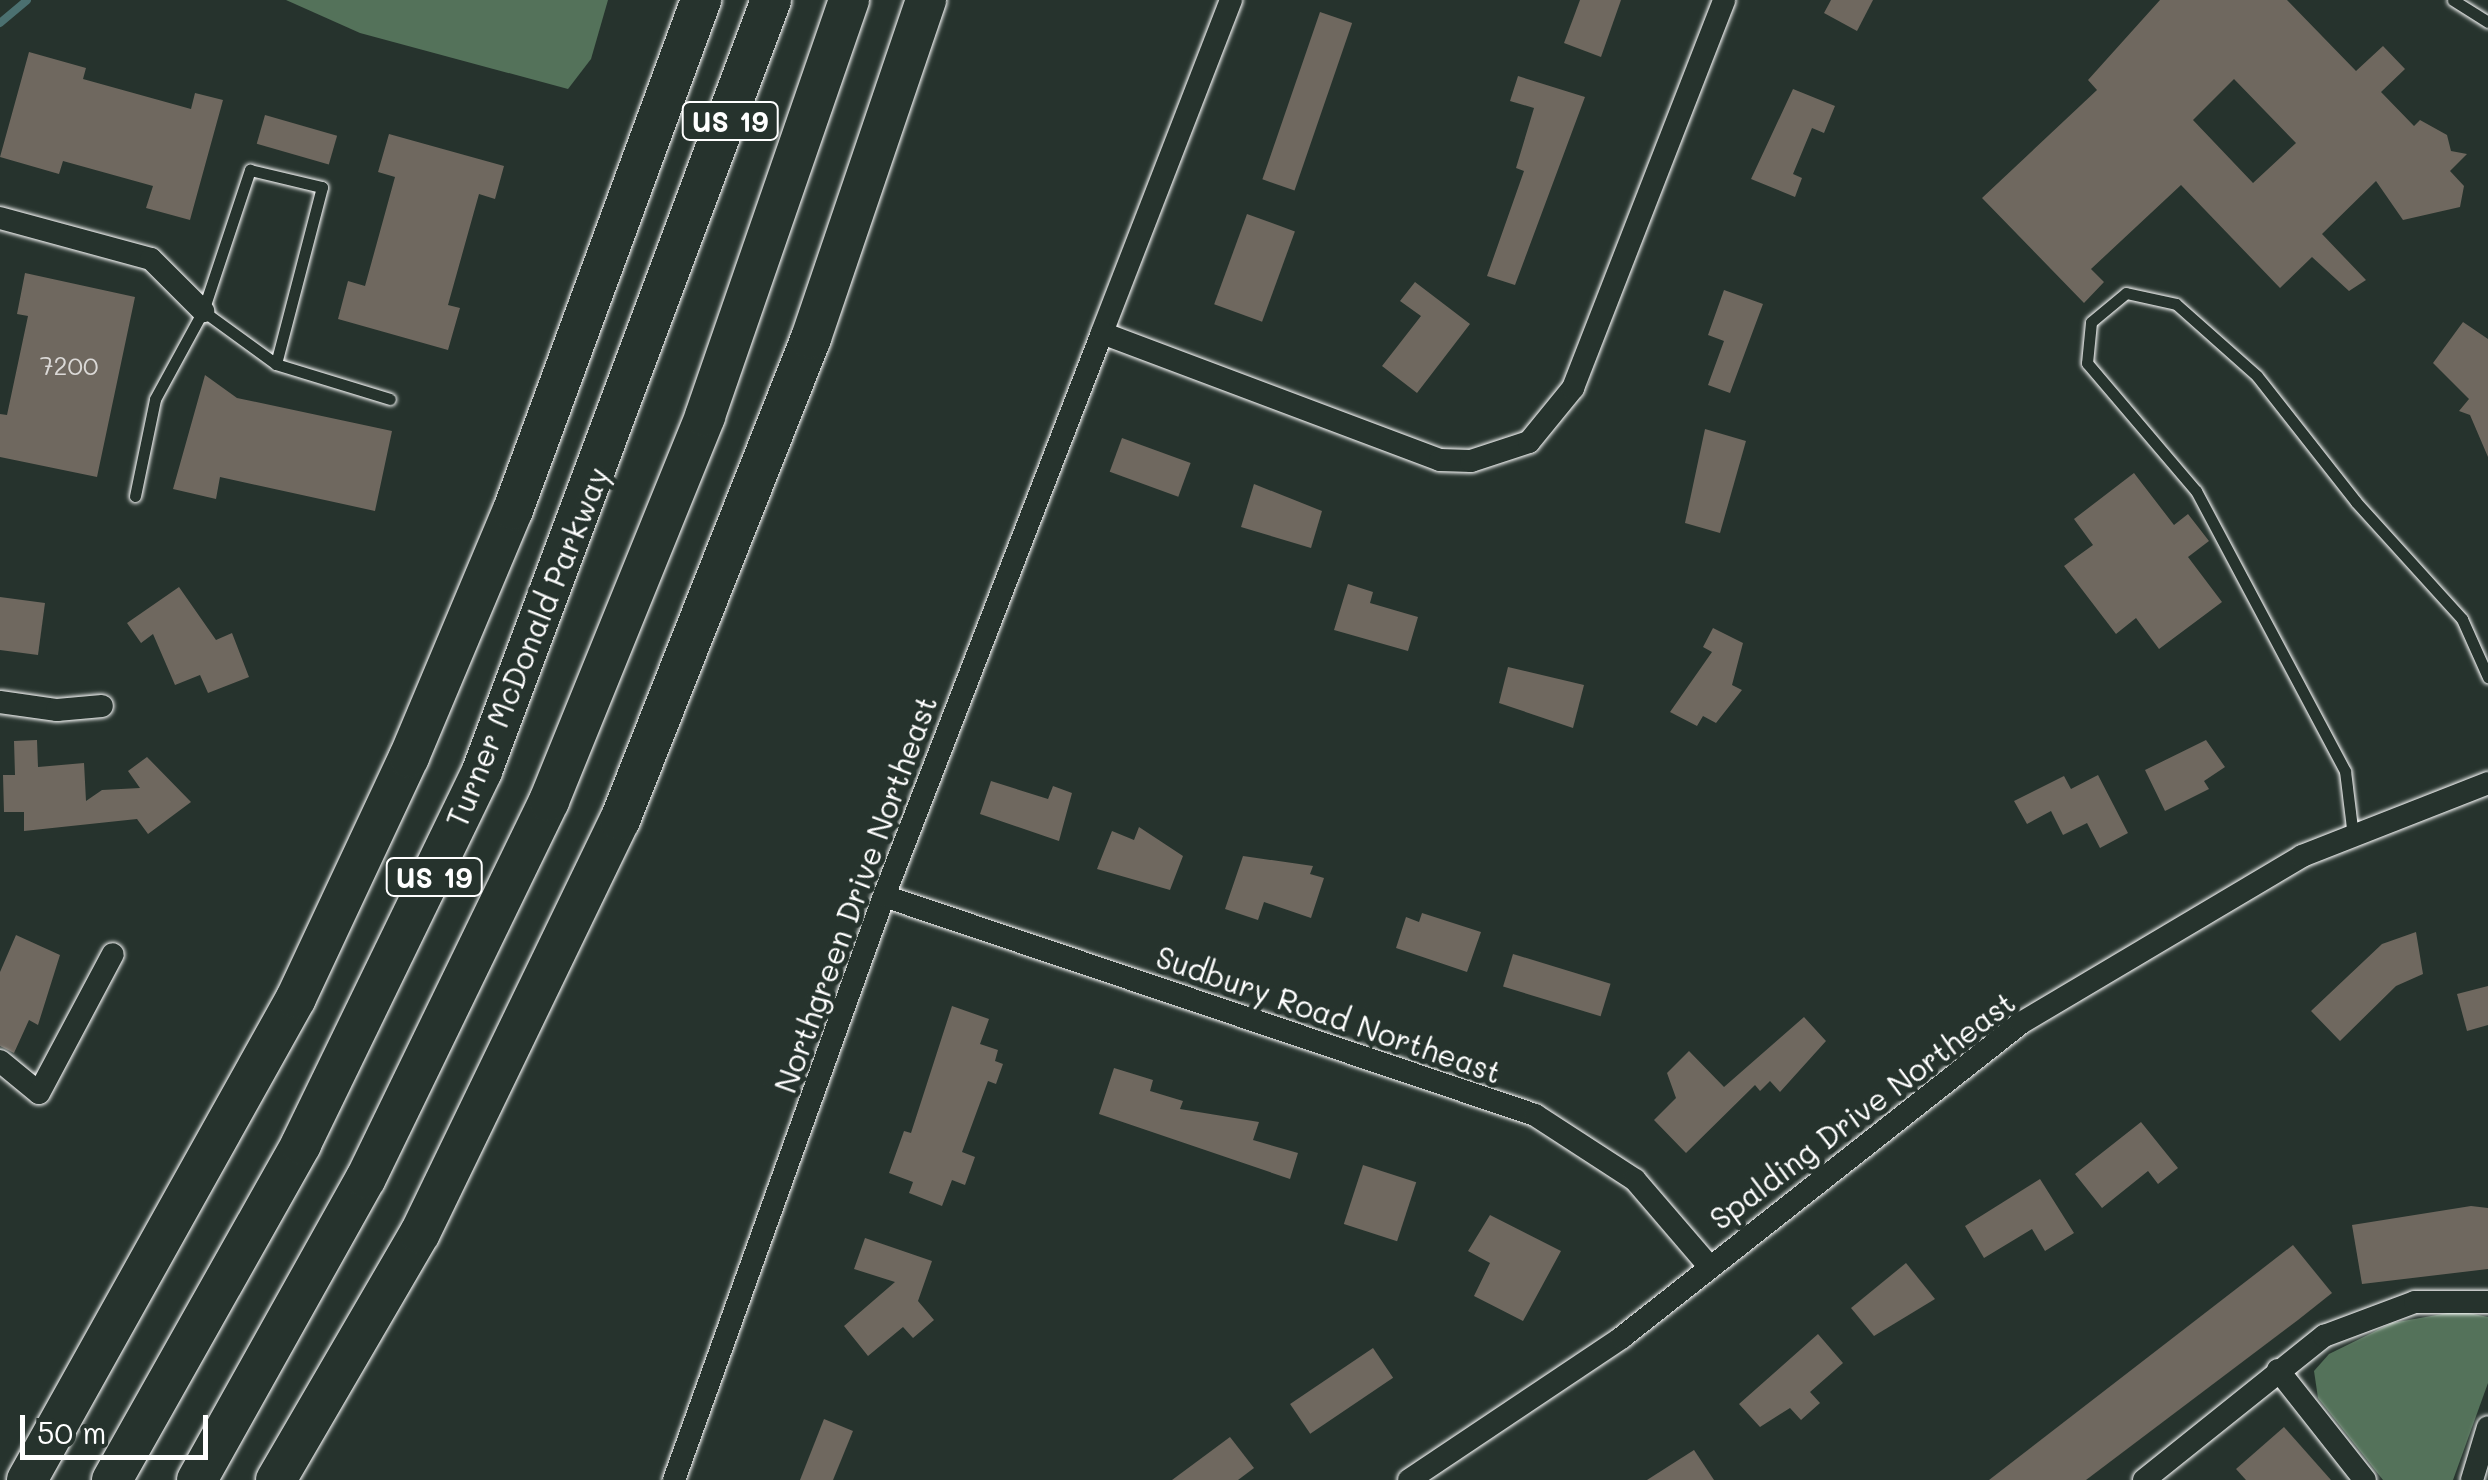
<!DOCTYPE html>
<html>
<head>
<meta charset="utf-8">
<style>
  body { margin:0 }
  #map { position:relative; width:2488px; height:1480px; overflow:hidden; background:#26332d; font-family:Mali,sans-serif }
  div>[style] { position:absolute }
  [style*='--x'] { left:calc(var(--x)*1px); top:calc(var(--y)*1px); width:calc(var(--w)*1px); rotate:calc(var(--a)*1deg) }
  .green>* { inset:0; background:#54725a }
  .stream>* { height:8px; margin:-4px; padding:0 4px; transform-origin:4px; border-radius:4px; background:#4b7070 }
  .building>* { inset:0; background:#6f685f; transform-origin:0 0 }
  .roads { filter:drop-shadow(0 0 2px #fff) drop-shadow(0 0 2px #fff) }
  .lane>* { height:11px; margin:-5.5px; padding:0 5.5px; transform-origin:5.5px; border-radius:5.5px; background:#26332d }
  .street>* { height:22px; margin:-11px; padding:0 11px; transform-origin:11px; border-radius:11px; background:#26332d }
  .highway>* { height:40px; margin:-20px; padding:0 20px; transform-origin:20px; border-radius:20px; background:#26332d }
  span { translate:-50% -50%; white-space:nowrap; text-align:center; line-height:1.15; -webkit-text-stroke:10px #26332d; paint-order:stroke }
  .number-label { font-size:25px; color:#dbd9d7 }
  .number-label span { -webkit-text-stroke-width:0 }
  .shield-label span { padding:2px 8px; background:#26332d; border:2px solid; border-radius:8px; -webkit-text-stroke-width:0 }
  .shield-label { font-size:28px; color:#fff; font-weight:700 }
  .street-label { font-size:30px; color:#fff }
  .scale { position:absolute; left:20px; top:1415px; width:188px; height:45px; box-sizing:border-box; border:5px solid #fff; border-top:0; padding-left:12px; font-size:30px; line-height:35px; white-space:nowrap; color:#fff; -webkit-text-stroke:8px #26332d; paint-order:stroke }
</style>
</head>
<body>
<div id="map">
  <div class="green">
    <div style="clip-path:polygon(286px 0,608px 0,591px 59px,568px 89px,360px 33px)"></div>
    <div style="clip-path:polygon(2459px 1311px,2488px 1317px,2488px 1383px,2453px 1480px,2383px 1480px,2318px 1398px,2314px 1371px,2329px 1354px,2392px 1323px)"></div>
  </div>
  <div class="stream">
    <div style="--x:0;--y:23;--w:35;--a:-40"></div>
  </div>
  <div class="building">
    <div style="clip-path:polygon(1580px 0,1621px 0,1601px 57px,1564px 43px)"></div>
    <div style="clip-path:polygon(1831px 0,1873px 0,1857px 31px,1824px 13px)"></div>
    <div style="clip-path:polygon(evenodd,2160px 0,2287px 0,2356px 71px,2383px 46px,2405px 69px,2381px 92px,2414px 126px,2420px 120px,2447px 135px,2451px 151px,2467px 154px,2450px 171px,2464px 186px,2460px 207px,2403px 220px,2376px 181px,2322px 234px,2366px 280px,2349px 291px,2312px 257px,2280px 288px,2181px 185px,2091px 269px,2104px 282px,2084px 303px,1982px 198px,2097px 90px,2088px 80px,2160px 0,2234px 79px,2296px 143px,2253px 183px,2193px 120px,2234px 79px)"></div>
    <div style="left:1320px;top:12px;width:34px;height:177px;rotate:19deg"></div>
    <div style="clip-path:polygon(29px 52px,86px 68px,83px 79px,191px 109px,195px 93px,223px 100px,190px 220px,146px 208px,153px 186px,63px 161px,59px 174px,0 157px)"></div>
    <div style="clip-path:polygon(1518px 76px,1585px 97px,1515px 285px,1487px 276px,1524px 171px,1516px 168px,1534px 108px,1510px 101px)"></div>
    <div style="clip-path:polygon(1793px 89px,1835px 106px,1824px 133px,1812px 128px,1793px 174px,1802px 178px,1795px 197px,1751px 179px)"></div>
    <div style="left:265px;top:115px;width:75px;height:30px;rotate:16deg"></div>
    <div style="clip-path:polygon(389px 134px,504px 166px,495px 199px,479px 194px,448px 305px,460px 308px,448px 350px,338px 319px,348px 281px,365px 286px,395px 177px,378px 172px)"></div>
    <div style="left:1247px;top:214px;width:51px;height:96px;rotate:20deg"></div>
    <div style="clip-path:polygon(25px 273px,135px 297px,97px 477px,0 457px,0 414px,7px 415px,28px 316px,17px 314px)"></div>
    <div style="clip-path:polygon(1415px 282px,1470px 324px,1417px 393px,1382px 366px,1421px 316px,1400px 301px)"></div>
    <div style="clip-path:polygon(1724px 290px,1763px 304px,1730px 393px,1708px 385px,1724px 341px,1708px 335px)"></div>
    <div style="clip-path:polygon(2463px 322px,2488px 339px,2488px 457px,2470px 415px,2459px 411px,2469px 399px,2433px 363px)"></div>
    <div style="clip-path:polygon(205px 375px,237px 398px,392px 431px,375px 511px,220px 477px,216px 499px,173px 489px)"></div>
    <div style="clip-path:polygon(1705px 429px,1746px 441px,1720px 533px,1685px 523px)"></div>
    <div style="left:1122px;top:438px;width:73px;height:36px;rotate:20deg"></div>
    <div style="clip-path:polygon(2134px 473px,2174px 525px,2188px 514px,2209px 541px,2188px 557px,2222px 602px,2159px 649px,2136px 618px,2116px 634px,2064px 566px,2093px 545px,2074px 519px)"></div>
    <div style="clip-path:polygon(1254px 484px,1322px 511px,1311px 548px,1241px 527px)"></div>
    <div style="clip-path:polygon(1348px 584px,1373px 592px,1370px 603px,1418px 617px,1408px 651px,1334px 630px)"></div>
    <div style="clip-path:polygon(179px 587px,216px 640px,232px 633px,249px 677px,208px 693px,200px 675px,175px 685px,153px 634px,141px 643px,127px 623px)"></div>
    <div style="clip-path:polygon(0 597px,45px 603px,38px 655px,0 650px)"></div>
    <div style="clip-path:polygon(1713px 628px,1743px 643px,1732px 685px,1742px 690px,1716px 723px,1703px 716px,1697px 726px,1670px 712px,1712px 652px,1703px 647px)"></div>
    <div style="clip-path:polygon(1508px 667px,1584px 685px,1573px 728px,1499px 703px)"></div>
    <div style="clip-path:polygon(37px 740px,38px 767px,84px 763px,86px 801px,102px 790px,140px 788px,128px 771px,147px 757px,191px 802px,148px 834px,137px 819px,24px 831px,24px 812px,4px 812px,3px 775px,15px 775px,14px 741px)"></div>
    <div style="clip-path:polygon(2206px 740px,2225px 767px,2204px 781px,2209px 789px,2165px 811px,2145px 770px)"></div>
    <div style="clip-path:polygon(2098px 775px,2128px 833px,2100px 848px,2087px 823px,2063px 835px,2051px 811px,2027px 824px,2014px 801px,2064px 776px,2071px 789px)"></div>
    <div style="clip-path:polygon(991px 781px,1048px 799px,1053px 786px,1072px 793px,1059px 841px,980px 814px)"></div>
    <div style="clip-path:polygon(1139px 827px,1183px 856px,1170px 890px,1097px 869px,1112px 831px,1134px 840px)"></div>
    <div style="clip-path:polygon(1243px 856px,1313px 866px,1310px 874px,1324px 878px,1311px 918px,1264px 902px,1258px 920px,1225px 909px)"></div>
    <div style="clip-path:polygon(1422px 913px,1481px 932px,1467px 972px,1396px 948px,1406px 917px,1419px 922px)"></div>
    <div style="clip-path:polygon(2416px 932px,2423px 974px,2396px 986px,2340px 1041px,2311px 1011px,2382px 944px)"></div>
    <div style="clip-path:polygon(16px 935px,60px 955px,38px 1025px,29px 1020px,14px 1053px,0 1046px,0 972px)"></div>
    <div style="left:1513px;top:954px;width:102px;height:34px;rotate:17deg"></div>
    <div style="clip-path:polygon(2488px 986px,2488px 1025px,2467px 1031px,2457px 994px)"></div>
    <div style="clip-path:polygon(952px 1006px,989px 1019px,980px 1044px,998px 1050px,995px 1061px,1003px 1064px,996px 1084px,988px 1081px,962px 1152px,975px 1157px,965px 1185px,952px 1180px,942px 1206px,909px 1193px,913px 1182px,889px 1173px,904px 1131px,911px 1133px)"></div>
    <div style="clip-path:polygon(1804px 1017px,1826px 1041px,1780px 1092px,1770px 1081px,1760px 1091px,1755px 1085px,1686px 1153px,1654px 1120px,1676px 1098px,1667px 1073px,1689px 1051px,1724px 1087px)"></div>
    <div style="clip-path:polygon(1114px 1068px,1153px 1080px,1150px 1091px,1183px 1101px,1180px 1109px,1259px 1122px,1253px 1140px,1298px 1153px,1290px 1179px,1099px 1114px)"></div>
    <div style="clip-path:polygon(2141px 1122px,2178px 1168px,2158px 1184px,2148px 1171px,2102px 1208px,2075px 1174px)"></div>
    <div style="left:1363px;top:1165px;width:56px;height:62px;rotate:18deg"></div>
    <div style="clip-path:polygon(2040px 1179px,2074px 1233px,2045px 1251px,2032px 1229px,1984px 1258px,1965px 1226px)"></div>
    <div style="clip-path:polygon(2471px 1206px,2488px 1208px,2488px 1269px,2362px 1284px,2352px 1225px)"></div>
    <div style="clip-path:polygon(1490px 1215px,1561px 1251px,1523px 1321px,1474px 1296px,1490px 1263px,1468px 1251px)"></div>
    <div style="clip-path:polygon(865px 1238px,932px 1261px,918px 1301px,934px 1320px,913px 1338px,903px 1327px,868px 1356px,844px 1326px,895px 1282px,854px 1269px)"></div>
    <div style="clip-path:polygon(2293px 1245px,2332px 1293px,2298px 1320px,2086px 1480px,1989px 1480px)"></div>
    <div style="clip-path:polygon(1906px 1263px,1935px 1299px,1874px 1336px,1851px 1308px)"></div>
    <div style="clip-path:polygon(1818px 1334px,1843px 1363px,1810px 1392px,1820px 1403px,1801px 1420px,1790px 1408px,1760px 1427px,1739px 1404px)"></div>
    <div style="left:1373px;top:1348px;width:36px;height:100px;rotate:56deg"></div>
    <div style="clip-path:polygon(824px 1419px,853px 1431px,833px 1480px,800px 1480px)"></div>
    <div style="clip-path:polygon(2284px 1427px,2331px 1480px,2246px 1480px,2236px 1469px)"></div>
    <div style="clip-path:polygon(1230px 1437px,1254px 1468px,1238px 1480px,1172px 1480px)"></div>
    <div style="clip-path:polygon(1694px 1450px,1714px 1480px,1647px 1480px)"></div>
  </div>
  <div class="roads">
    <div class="lane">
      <div style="--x:2453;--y:0;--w:41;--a:32.2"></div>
      <div style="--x:276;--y:364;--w:119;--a:17.1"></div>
      <div style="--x:135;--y:496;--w:99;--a:-78.3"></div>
      <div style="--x:155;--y:399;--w:100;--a:-61.4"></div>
      <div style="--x:203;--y:311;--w:149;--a:-71.6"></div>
      <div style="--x:250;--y:170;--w:74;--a:13.3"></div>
      <div style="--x:322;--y:187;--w:183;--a:104.6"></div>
      <div style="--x:276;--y:364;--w:90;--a:-144"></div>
      <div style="--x:2353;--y:836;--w:65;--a:-97"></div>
      <div style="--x:2345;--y:771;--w:317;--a:-118"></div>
      <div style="--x:2196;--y:491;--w:168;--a:-130.4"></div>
      <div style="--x:2087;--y:363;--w:41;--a:-84.4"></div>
      <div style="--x:2091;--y:322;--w:45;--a:-39.6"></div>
      <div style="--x:2126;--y:293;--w:51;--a:12.4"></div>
      <div style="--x:2176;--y:304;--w:108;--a:41.6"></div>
      <div style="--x:2257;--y:376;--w:160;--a:51.8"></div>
      <div style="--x:2356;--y:502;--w:158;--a:47.8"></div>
      <div style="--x:2462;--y:619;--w:64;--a:65.9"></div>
    </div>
    <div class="street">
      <div style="--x:1231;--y:0;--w:357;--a:111.2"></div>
      <div style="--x:1102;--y:333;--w:361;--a:20.6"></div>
      <div style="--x:1440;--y:460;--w:31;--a:2"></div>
      <div style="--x:1471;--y:461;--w:61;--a:-18.1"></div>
      <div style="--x:1529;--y:442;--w:70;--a:-50.8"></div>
      <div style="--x:1573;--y:388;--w:416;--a:-68.7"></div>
      <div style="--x:0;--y:218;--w:156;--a:15.2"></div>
      <div style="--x:151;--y:259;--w:74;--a:45"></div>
      <div style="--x:0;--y:702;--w:58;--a:8"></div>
      <div style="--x:57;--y:710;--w:45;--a:-5.1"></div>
      <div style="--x:884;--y:896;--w:687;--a:18.59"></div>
      <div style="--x:1535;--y:1115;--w:119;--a:33"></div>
      <div style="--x:1635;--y:1180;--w:112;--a:49.3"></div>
      <div style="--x:0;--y:1061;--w:50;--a:39.4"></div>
      <div style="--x:39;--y:1093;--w:157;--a:-62"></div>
      <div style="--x:2278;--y:1370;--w:140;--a:51.7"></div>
      <div style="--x:674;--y:1480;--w:621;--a:-70.22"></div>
      <div style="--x:884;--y:896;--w:604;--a:-68.83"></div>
      <div style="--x:1409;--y:1480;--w:255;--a:-33.8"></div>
      <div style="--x:1621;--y:1338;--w:509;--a:-38.22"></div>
      <div style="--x:2021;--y:1023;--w:327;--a:-30.7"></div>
      <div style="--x:2302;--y:856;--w:200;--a:-21.4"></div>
      <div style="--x:2144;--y:1480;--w:231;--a:-38.7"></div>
      <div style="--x:2324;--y:1336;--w:97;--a:-20.5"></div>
      <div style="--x:2415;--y:1302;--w:73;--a:0"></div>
      <div style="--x:2472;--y:1480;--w:55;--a:-73.2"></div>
    </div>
    <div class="highway">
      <div style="--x:27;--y:1480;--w:552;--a:-60.83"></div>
      <div style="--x:296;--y:998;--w:266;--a:-64.9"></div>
      <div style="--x:409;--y:757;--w:268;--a:-67.2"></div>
      <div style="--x:513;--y:510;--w:544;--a:-69.76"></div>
      <div style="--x:112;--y:1480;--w:386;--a:-60.6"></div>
      <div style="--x:301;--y:1144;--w:415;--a:-64.1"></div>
      <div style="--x:482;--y:771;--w:823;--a:-69.45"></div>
      <div style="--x:197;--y:1480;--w:346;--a:-60.8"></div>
      <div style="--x:366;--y:1178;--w:419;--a:-64.1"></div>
      <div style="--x:549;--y:801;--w:415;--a:-67.9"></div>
      <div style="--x:705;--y:416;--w:440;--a:-70.9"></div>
      <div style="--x:276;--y:1480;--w:286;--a:-59.8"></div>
      <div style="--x:420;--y:1233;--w:459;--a:-64.2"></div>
      <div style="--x:620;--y:820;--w:518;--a:-68.38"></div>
      <div style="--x:811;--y:338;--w:357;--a:-71.2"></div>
    </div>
  </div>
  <div class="number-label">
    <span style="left:69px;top:365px">7200</span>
  </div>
  <div class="shield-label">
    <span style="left:730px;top:121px">US 19</span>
    <span style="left:434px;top:877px">US 19</span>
  </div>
  <div class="street-label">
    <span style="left:527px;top:647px;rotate:-68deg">Turner McDonald Parkway</span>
    <span style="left:855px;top:894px;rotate:-70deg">Northgreen Drive Northeast</span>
    <span style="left:1329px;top:1014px;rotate:19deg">Sudbury Road Northeast</span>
    <span style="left:1862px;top:1110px;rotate:-37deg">Spalding Drive Northeast</span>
  </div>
  <div class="scale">50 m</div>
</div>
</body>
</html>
